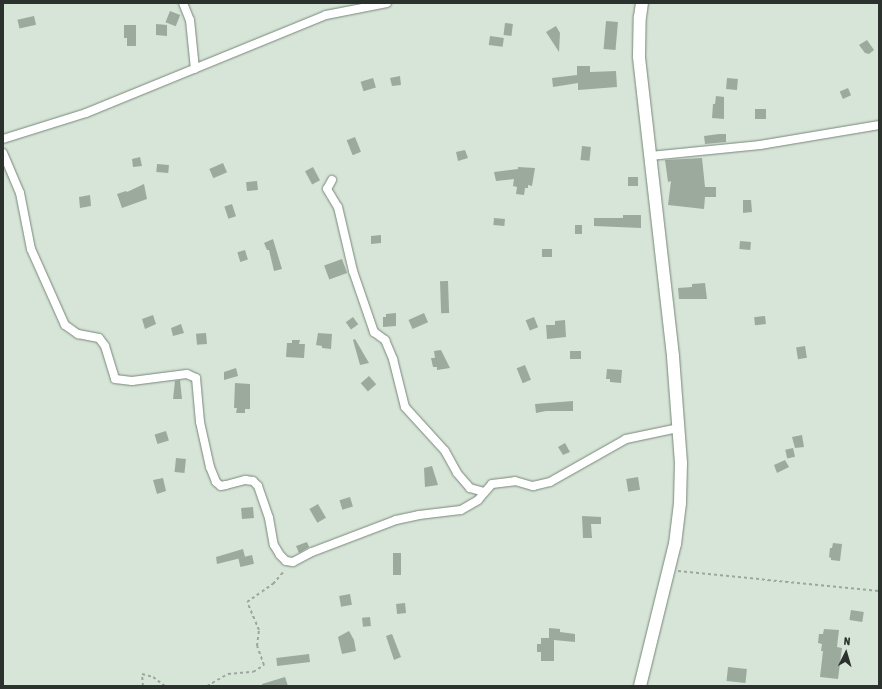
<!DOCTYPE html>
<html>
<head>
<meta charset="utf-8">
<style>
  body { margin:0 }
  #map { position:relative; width:882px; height:689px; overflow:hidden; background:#d6e5d7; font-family:"Asap Condensed",sans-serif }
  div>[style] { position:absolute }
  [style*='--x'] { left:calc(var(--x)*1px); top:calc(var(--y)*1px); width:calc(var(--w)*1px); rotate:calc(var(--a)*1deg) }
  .building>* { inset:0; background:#9caa9d; transform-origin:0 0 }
  .path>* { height:2px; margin-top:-1px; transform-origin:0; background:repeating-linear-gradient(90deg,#9ba79c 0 3px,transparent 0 6px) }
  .roads { filter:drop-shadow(0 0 1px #79867a) drop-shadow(0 0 1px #79867a) }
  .street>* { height:8px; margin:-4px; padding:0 4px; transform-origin:4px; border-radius:4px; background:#fff }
  .secondary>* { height:12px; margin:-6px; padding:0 6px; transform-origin:6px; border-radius:6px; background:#fff }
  span { translate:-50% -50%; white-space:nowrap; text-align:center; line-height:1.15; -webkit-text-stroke:3.5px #d6e5d7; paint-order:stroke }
  .frame { position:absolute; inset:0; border:4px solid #2b312c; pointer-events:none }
  .north { position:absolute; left:826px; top:633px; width:40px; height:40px; -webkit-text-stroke:3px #d6e5d7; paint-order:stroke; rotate:5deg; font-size:11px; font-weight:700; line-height:16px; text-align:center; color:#2b312c }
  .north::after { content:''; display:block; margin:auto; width:14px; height:18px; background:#2b312c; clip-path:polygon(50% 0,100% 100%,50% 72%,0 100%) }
</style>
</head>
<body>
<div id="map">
  <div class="building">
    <div style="left:170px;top:11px;width:11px;height:12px;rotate:22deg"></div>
    <div style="left:34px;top:16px;width:9px;height:17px;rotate:77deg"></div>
    <div style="left:606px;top:21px;width:12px;height:28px;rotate:5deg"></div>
    <div style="left:505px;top:23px;width:8px;height:12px;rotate:7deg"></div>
    <div style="clip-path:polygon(156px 24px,167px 25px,167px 36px,156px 35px)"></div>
    <div style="clip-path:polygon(124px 25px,136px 25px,136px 46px,127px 46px,127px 38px,124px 38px)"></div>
    <div style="clip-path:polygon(556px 26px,560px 33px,559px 52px,546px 32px)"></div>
    <div style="left:490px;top:36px;width:14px;height:9px;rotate:8deg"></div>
    <div style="clip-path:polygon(867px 40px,874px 50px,869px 54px,865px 53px,859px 45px)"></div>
    <div style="clip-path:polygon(577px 66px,590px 66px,590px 72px,616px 71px,617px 87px,578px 90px,578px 83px,553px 87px,552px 78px,577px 75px)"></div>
    <div style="clip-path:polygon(400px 76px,401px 85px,392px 86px,390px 78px)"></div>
    <div style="left:373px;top:78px;width:10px;height:13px;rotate:73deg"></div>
    <div style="left:727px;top:78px;width:11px;height:11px;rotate:5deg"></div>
    <div style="left:848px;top:88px;width:8px;height:9px;rotate:67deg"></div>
    <div style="clip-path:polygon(716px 96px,724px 97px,724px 119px,712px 118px,713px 104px,715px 104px)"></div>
    <div style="left:755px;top:109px;width:11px;height:10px"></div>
    <div style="clip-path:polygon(719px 134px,726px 134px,726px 142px,705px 144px,704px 136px)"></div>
    <div style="left:355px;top:137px;width:16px;height:9px;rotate:68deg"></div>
    <div style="left:582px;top:146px;width:9px;height:14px;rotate:6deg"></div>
    <div style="clip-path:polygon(465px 150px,468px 158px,458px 161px,456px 152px)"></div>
    <div style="clip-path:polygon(140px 157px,142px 166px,133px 167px,132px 159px)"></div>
    <div style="clip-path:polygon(702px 158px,705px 187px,716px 187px,716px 197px,705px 197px,704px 209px,668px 205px,671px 181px,668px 182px,665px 160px)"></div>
    <div style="left:223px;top:163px;width:10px;height:15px;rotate:66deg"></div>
    <div style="left:157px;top:164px;width:12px;height:8px;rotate:5deg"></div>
    <div style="left:313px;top:167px;width:15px;height:9px;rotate:62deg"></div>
    <div style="clip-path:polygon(518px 167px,535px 168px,532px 186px,528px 185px,528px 188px,525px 188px,524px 195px,516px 194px,517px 187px,513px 186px,514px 179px,496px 181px,494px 172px,518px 169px)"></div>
    <div style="left:628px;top:177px;width:10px;height:9px"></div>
    <div style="left:257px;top:181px;width:9px;height:11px;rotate:84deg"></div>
    <div style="clip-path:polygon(144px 184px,147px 199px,122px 208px,117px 194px,126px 191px,127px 192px)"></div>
    <div style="clip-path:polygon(90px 195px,91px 206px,80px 208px,79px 197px)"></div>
    <div style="clip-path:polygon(743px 200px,751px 200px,752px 212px,743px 213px)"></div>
    <div style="left:232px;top:204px;width:13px;height:8px;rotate:72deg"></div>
    <div style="clip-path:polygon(623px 215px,641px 215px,641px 228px,594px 226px,594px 218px,623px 218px)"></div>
    <div style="left:494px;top:218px;width:11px;height:7px;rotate:5deg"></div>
    <div style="left:575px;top:225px;width:7px;height:9px"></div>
    <div style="clip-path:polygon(381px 235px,381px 243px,371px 244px,371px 236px)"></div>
    <div style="clip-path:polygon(273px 239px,282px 269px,274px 271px,269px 250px,267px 250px,264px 243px)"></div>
    <div style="left:740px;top:241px;width:11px;height:8px;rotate:5deg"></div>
    <div style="left:542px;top:249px;width:10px;height:8px"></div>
    <div style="left:245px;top:250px;width:10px;height:8px;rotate:73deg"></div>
    <div style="left:342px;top:259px;width:15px;height:19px;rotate:70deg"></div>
    <div style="left:448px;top:281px;width:32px;height:8px;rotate:88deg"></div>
    <div style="clip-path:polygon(705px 283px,707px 299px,679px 299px,678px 288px,692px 287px,692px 284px)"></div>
    <div style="clip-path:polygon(396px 313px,396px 326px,383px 327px,383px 317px,386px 317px,386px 314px)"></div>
    <div style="left:424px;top:313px;width:10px;height:17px;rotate:66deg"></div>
    <div style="clip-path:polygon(153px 315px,156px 324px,145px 329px,142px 319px)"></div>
    <div style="left:765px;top:316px;width:8px;height:11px;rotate:83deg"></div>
    <div style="left:353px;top:317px;width:9px;height:9px;rotate:54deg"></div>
    <div style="left:534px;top:317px;width:11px;height:9px;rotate:68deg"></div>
    <div style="clip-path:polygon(565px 320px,566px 337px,547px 339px,546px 325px,555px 325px,555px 321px)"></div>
    <div style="clip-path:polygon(181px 324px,184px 333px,173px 336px,171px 328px)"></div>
    <div style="left:206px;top:333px;width:11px;height:10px;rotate:85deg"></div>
    <div style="clip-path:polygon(318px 333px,332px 334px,331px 349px,322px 348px,322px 346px,316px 345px)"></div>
    <div style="clip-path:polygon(355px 339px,369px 363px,360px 365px,353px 340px)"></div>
    <div style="clip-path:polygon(292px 340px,300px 340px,299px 344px,305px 344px,304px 358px,286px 357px,287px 343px,292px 343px)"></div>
    <div style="left:805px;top:346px;width:12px;height:9px;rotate:81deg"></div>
    <div style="clip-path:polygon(441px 350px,450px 368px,437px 370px,437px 367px,433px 367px,431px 358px,435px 358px,434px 351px)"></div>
    <div style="left:570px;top:351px;width:11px;height:8px"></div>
    <div style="left:525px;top:365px;width:16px;height:9px;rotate:68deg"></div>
    <div style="clip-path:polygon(236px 368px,238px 376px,224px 380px,224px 372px)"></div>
    <div style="clip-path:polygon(607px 369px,622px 370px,621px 383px,610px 382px,610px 379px,606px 379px)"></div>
    <div style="left:369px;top:376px;width:11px;height:11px;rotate:49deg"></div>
    <div style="clip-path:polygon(180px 380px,182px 399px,173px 399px,175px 381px)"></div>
    <div style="clip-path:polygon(235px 383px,250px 384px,250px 409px,245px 409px,245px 413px,236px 413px,237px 408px,234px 408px)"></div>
    <div style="clip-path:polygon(573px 401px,573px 411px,546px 411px,536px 413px,535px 404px)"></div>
    <div style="left:166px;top:431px;width:10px;height:12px;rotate:73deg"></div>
    <div style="clip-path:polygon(802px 435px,804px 447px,795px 448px,792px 437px)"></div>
    <div style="clip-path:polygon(565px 443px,570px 452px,563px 455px,558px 447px)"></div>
    <div style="left:793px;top:448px;width:9px;height:8px;rotate:77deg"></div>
    <div style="left:176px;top:458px;width:10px;height:14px;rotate:6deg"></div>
    <div style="clip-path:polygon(785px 460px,789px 467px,777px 473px,774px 465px)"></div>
    <div style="clip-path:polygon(432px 466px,438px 485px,425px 487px,424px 468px)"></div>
    <div style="left:638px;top:477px;width:13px;height:12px;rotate:81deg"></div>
    <div style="clip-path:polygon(163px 478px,166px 491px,157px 494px,153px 480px)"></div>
    <div style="left:350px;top:497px;width:10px;height:11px;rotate:73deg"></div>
    <div style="left:318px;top:504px;width:16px;height:10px;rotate:60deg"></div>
    <div style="left:253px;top:507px;width:11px;height:12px;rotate:85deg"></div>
    <div style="clip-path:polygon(582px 516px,601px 517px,601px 524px,591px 524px,592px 538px,583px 538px)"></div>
    <div style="clip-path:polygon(307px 542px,309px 547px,299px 553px,296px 546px)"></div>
    <div style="clip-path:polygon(833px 543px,842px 544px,840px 561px,831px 560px,831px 558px,829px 557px,830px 548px,832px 548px)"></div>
    <div style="clip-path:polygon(243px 549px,245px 557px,217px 564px,216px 557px)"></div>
    <div style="left:393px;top:553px;width:8px;height:22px"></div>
    <div style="left:252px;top:555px;width:9px;height:14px;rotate:77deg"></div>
    <div style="left:350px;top:594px;width:11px;height:11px;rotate:80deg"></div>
    <div style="left:405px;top:603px;width:10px;height:9px;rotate:84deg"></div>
    <div style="left:851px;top:610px;width:13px;height:10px;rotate:9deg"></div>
    <div style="left:370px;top:617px;width:9px;height:8px;rotate:84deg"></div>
    <div style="clip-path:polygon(549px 628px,560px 629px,560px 632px,575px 634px,575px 642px,554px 640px,554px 661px,541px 661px,541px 652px,537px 652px,537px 644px,541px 644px,541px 638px,549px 638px)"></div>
    <div style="clip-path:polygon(824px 629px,839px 630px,837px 647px,842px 648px,838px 679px,820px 677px,823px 651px,821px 651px,822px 644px,818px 643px,819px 634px,823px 634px)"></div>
    <div style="clip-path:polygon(349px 631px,354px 640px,356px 651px,342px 654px,338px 637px)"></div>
    <div style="clip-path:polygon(392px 634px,401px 657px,394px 660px,386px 636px)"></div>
    <div style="left:309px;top:654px;width:8px;height:33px;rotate:83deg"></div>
    <div style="left:728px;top:667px;width:19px;height:14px;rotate:6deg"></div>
    <div style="clip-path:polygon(285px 677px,288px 686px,262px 686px,262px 684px)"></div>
  </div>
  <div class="path">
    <div style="--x:678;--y:571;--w:202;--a:5.7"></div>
    <div style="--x:143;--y:686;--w:12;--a:-95"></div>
    <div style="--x:142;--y:674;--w:11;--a:15"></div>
    <div style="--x:153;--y:677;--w:15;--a:37"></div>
    <div style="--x:207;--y:686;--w:24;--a:-30"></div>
    <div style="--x:228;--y:674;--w:25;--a:-5"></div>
    <div style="--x:253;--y:672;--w:13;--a:-32"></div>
    <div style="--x:264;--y:665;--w:20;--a:-110"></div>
    <div style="--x:257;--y:646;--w:16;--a:-83"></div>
    <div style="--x:259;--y:630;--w:30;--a:-113"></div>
    <div style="--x:247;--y:602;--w:32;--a:-35"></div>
    <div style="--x:273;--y:584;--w:18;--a:-49"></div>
  </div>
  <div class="roads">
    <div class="street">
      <div style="--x:183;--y:3;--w:18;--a:68"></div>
      <div style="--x:190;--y:20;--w:49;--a:84.2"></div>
      <div style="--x:3;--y:139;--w:87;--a:-17.4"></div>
      <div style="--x:86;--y:113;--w:259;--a:-22.2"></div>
      <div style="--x:326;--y:15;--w:62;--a:-11.1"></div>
      <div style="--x:3;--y:153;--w:43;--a:67"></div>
      <div style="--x:20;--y:193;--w:57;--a:78.9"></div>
      <div style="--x:31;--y:249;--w:83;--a:65.9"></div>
      <div style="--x:65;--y:325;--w:16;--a:35"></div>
      <div style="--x:78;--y:334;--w:21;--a:11"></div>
      <div style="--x:99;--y:338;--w:10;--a:53"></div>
      <div style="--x:105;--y:346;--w:34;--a:73"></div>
      <div style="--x:115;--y:379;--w:17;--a:7"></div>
      <div style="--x:132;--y:381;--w:55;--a:-7.3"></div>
      <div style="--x:187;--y:374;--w:10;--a:24"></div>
      <div style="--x:196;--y:378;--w:44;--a:84.8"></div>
      <div style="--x:200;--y:422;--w:46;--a:77.5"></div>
      <div style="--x:210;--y:467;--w:16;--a:68"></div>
      <div style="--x:216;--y:482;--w:6;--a:39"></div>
      <div style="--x:221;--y:486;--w:5;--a:-11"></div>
      <div style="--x:226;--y:485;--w:20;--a:-15"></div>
      <div style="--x:245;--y:480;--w:8;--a:7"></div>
      <div style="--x:253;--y:481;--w:7;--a:45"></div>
      <div style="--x:258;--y:486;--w:34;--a:71"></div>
      <div style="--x:269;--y:518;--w:27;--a:80"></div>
      <div style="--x:274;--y:545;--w:12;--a:59"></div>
      <div style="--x:280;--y:555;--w:8;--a:45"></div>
      <div style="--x:286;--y:561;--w:7;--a:8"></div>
      <div style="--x:293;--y:562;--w:21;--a:-28"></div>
      <div style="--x:312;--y:552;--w:90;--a:-20.9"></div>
      <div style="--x:396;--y:520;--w:24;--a:-12"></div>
      <div style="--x:419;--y:515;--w:42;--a:-6.8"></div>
      <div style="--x:461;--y:510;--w:20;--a:-30"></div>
      <div style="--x:478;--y:500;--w:21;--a:-49"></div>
      <div style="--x:492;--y:484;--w:23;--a:-7"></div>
      <div style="--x:515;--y:481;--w:19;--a:16"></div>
      <div style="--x:533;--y:486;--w:17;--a:-13"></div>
      <div style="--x:550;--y:482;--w:87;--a:-29.5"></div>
      <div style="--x:626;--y:439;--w:53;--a:-11.9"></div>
      <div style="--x:650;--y:156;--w:111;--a:-5.7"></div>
      <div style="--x:760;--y:145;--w:121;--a:-9.5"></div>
      <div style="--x:332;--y:180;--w:10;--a:119"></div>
      <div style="--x:327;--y:189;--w:21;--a:59"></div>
      <div style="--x:338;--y:207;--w:66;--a:76.8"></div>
      <div style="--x:353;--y:271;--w:65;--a:71"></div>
      <div style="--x:374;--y:332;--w:14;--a:36"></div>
      <div style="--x:385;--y:340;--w:21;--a:67"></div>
      <div style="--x:393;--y:359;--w:49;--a:76"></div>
      <div style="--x:405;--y:407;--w:59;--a:47.7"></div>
      <div style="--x:445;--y:451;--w:25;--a:61"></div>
      <div style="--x:457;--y:473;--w:20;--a:49"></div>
      <div style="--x:470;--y:488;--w:15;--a:16"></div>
    </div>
    <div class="secondary">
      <div style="--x:640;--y:686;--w:146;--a:-76.2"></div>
      <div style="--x:675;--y:544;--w:41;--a:-83"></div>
      <div style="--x:680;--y:503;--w:40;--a:-88.6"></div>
      <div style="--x:681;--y:463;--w:107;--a:-94.3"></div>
      <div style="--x:673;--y:356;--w:302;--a:-96.5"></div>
      <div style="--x:639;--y:56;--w:39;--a:-89"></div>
      <div style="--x:640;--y:17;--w:14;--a:-82"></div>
    </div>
  </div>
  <div class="frame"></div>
  <div class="north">N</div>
</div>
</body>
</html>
